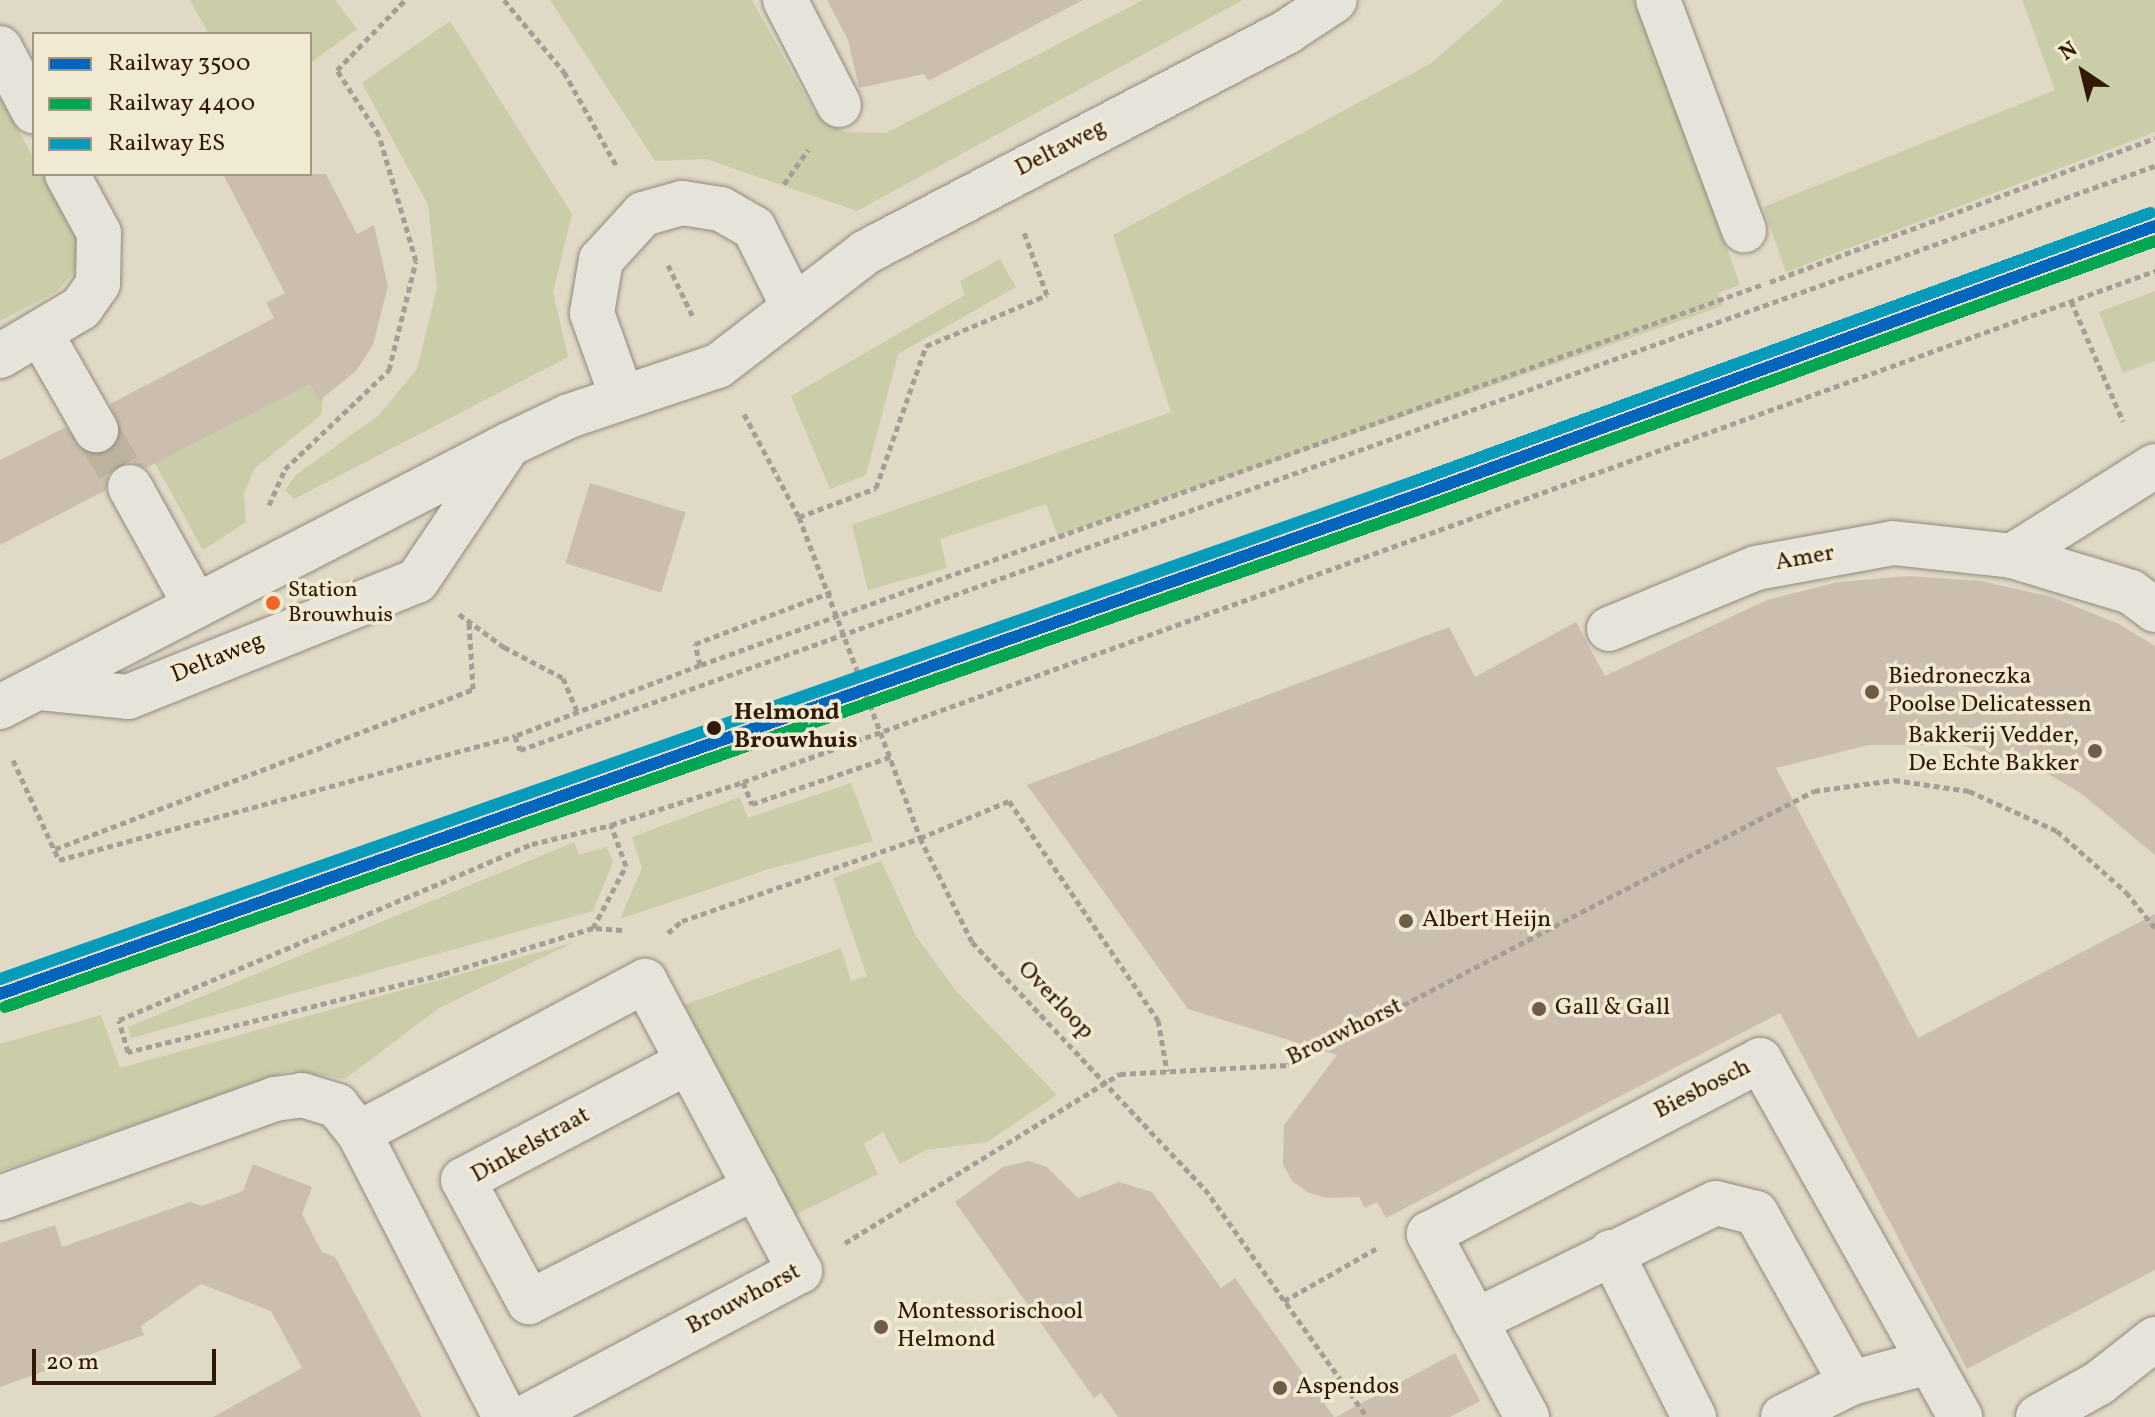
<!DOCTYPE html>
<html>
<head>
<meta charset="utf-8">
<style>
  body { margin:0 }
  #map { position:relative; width:2155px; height:1417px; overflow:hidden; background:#e0d9c6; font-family:Vollkorn,serif }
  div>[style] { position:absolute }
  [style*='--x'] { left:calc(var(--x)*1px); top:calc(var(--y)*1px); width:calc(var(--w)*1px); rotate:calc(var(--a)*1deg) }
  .green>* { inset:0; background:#cbcca8 }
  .building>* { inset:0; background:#ccbeaf; transform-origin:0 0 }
  .minor-tunnel>* { height:44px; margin-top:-22px; transform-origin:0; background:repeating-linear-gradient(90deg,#bdb39f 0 44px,transparent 0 66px) }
  .path>* { height:5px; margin-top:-2.5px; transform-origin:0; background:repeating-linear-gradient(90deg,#a49e96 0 6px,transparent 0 10px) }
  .roads { filter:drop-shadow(0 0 2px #918a7d) drop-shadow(0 0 2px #918a7d) }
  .minor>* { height:44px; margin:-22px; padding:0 22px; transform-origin:22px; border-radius:22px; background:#e6e3da }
  .rail-1>* { height:12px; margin:-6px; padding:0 6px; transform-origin:6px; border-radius:6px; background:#0065bd }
  .rail-2>* { height:12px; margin:-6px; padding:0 6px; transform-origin:6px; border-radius:6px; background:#00a651 }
  .rail-3>* { height:12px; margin:-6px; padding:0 6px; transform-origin:6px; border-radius:6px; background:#059bba }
  .dots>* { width:22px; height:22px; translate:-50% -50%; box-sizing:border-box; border:4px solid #f1ead3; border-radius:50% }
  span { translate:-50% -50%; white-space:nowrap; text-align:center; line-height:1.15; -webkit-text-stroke:7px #f1ead3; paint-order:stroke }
  .bus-label { font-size:22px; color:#321905 }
  .left { translate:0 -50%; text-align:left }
  .street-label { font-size:24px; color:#321905 }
  .poi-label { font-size:24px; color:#321905 }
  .right { translate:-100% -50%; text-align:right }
  .stop-label { font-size:24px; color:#321905; font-weight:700 }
  .legend { position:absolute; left:32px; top:32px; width:280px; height:144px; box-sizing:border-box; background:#f1ead3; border:2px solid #a59681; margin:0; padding:10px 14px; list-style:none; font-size:24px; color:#321905 }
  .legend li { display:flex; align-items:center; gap:16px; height:40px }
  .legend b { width:40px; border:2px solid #a59681 }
  .north { position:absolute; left:2043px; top:32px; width:80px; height:80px; -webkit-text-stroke:6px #f1ead3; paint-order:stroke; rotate:325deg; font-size:22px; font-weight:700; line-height:32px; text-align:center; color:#321905 }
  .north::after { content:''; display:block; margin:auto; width:28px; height:36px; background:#321905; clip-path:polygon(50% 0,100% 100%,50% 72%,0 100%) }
  .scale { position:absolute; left:32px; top:1349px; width:184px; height:36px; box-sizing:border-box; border:4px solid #321905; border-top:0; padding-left:10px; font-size:24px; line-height:28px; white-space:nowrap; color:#321905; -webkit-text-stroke:6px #f1ead3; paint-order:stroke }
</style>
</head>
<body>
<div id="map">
  <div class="green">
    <div style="clip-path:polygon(190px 0,335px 0,357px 29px,310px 63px,310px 34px,209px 34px)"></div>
    <div style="clip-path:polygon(550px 0,752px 0,814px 112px,844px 132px,886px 133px,1143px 0,1243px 0,857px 211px,706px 159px,655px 161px)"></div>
    <div style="clip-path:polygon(1504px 0,1638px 0,1740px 285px,1718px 293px,1723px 306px,1058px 536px,1046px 504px,940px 539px,947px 568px,868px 590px,852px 525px,1171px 412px,1113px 235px,1430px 64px)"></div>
    <div style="clip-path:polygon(2022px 0,2155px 0,2155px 132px,1786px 272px,1763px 207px,2055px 90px)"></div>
    <div style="clip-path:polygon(450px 21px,572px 214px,553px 292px,568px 357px,294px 499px,285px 490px,296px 475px,379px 415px,417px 369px,437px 288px,428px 205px,362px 83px)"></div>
    <div style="clip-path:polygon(0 96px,34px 159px,34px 174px,42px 174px,80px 245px,74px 272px,56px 292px,0 321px)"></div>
    <div style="clip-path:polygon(1000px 259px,1016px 287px,898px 354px,866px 475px,830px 489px,791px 396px,965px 295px,960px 281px)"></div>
    <div style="clip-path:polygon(2155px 291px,2155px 361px,2123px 373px,2099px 312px)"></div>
    <div style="clip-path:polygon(310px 383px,323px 396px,321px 415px,254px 469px,244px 494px,246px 522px,203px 550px,152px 458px,183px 449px)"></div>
    <div style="clip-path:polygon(851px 783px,873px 841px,766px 870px,620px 919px,642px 868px,632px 837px,740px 797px,748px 818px)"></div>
    <div style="clip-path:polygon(574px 842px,579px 855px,607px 847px,613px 862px,593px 911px,131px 1038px,128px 1027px)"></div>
    <div style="clip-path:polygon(881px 861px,916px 936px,956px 991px,1057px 1095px,987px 1142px,926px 1150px,900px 1164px,883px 1132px,864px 1144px,878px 1174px,791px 1217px,684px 1005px,841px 948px,851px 981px,867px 976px,833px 878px)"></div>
    <div style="clip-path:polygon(572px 943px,439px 1008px,345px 1079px,291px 1070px,0 1171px,0 1044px,101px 1015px,120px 1068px)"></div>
  </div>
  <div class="building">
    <div style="clip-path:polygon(827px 0,1083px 0,928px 81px,924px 74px,859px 88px,848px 40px)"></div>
    <div style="clip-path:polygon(223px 174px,326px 174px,357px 234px,374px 225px,388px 286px,373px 345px,356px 371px,319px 401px,310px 384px,146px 468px,131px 462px,119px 465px,108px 475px,106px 490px,0 545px,0 460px,66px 427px,83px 451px,108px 452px,121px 431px,110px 404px,274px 318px,266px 303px,285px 293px)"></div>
    <div style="left:590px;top:483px;width:100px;height:84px;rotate:17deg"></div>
    <div style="clip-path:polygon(1909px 576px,1981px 581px,2052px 597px,2119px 624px,2155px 646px,2155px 855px,2082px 794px,2050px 775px,1961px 745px,1869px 745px,1776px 768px,1918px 1038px,2155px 914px,2155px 1270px,1967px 1369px,1780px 1013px,1386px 1218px,1377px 1202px,1365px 1208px,1359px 1197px,1327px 1198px,1309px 1193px,1292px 1181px,1283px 1164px,1284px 1125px,1337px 1055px,1188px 1009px,1027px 785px,1449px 627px,1475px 677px,1576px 622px,1605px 676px,1767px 600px,1838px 582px)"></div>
    <div style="clip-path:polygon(1029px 1161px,1047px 1167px,1078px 1198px,1119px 1182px,1152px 1192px,1221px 1288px,1235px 1278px,1334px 1417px,1118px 1417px,1101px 1393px,1094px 1398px,955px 1202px,1003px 1167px)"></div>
    <div style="clip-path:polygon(253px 1164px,312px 1187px,302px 1214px,322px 1252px,335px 1257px,422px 1417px,213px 1417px,302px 1368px,271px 1311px,201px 1284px,141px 1326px,144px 1335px,0 1387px,0 1243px,55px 1225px,62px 1247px,190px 1202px,202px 1206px,243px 1191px)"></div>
    <div style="clip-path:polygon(1455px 1353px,1480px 1401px,1450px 1417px,1336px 1417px)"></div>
  </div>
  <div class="minor-tunnel">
    <div style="--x:96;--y:430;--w:66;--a:59.2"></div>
  </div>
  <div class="path">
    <div style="--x:504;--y:0;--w:94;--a:50.2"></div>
    <div style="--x:564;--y:72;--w:109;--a:60.8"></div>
    <div style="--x:784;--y:184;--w:42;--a:-54.8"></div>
    <div style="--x:668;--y:265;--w:58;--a:64.3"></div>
    <div style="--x:1770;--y:282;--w:411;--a:-20.5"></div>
    <div style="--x:1761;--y:285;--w:1127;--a:160.29"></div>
    <div style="--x:700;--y:665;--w:198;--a:159"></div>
    <div style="--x:515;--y:736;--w:15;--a:70"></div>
    <div style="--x:520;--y:750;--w:1736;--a:-19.66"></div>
    <div style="--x:2071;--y:301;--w:131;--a:66.6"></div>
    <div style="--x:744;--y:414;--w:117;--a:61.9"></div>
    <div style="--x:799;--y:517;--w:343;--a:69.3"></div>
    <div style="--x:920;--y:838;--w:116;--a:63.4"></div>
    <div style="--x:972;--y:942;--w:340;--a:46.7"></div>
    <div style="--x:1205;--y:1189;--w:280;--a:54.6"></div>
    <div style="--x:269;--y:505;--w:39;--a:-66"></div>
    <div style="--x:285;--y:469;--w:144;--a:-43.6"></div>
    <div style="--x:389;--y:370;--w:112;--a:-76.1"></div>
    <div style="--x:416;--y:261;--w:131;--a:-106.4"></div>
    <div style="--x:379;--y:135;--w:77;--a:-122.9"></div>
    <div style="--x:337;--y:70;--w:98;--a:-45.8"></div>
    <div style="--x:799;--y:517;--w:82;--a:-20.6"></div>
    <div style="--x:876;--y:488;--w:151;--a:-70.6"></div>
    <div style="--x:926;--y:346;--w:131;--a:-22.9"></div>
    <div style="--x:1047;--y:295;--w:67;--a:-110.1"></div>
    <div style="--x:459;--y:614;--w:56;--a:36.3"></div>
    <div style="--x:504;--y:647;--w:67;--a:27.7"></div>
    <div style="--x:563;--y:678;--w:36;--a:67"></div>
    <div style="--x:700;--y:665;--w:22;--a:-103"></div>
    <div style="--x:695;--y:644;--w:146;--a:-20.9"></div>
    <div style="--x:13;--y:760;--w:110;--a:65.3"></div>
    <div style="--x:59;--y:860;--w:473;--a:-15.2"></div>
    <div style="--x:743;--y:782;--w:24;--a:68"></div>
    <div style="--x:752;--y:804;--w:146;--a:-18.8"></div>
    <div style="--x:55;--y:849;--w:448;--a:-20.9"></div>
    <div style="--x:473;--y:689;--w:68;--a:-93.4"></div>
    <div style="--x:593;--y:928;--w:70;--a:-62"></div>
    <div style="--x:626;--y:866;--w:44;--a:-110.1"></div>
    <div style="--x:622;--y:930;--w:29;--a:-176"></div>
    <div style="--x:593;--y:928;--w:157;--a:163"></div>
    <div style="--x:443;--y:974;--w:325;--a:166.1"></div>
    <div style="--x:128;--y:1052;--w:33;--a:-106"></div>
    <div style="--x:119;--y:1020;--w:449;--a:-23.1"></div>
    <div style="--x:532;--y:844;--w:81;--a:-13.5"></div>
    <div style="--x:611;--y:825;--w:139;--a:-18"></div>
    <div style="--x:743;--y:782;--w:1502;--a:-19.9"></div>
    <div style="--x:668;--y:933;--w:18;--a:-41"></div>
    <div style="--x:682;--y:921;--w:252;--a:-19.2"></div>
    <div style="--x:920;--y:838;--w:96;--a:-22.6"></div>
    <div style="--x:1009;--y:801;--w:265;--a:55.8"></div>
    <div style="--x:1158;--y:1020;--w:52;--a:80"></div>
    <div style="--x:845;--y:1243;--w:323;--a:-31.6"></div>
    <div style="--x:1120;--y:1074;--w:168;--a:-3.1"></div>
    <div style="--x:1288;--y:1065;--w:593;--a:-27.52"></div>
    <div style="--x:1814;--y:791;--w:81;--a:-7.8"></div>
    <div style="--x:1894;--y:780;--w:76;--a:8.3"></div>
    <div style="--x:1969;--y:791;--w:97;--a:24.4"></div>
    <div style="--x:2057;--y:831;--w:92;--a:41.5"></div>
    <div style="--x:2126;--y:892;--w:46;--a:51.1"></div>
    <div style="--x:1284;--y:1301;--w:109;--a:-29.6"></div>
  </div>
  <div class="roads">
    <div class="minor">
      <div style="--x:785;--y:0;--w:118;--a:62.8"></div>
      <div style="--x:1658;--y:0;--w:246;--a:69.5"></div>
      <div style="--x:0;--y:48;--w:72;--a:62"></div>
      <div style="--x:41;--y:334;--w:111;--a:60.2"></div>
      <div style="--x:0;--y:356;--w:94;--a:-30.7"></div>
      <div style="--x:81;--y:308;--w:29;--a:-55"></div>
      <div style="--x:98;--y:284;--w:51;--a:-88.9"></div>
      <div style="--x:99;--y:233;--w:67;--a:-118.5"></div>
      <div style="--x:622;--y:397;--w:89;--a:-109.7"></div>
      <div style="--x:592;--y:313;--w:54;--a:-80.4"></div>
      <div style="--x:601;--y:260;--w:62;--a:-47.6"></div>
      <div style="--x:643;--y:214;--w:41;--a:-15.8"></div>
      <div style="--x:682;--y:203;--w:39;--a:9"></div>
      <div style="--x:721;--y:209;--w:38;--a:30"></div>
      <div style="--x:754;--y:228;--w:89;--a:63.4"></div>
      <div style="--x:130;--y:487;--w:136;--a:61"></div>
      <div style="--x:2012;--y:556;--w:169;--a:-32.2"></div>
      <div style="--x:1609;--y:629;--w:159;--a:-22.5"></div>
      <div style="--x:1756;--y:568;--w:139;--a:-10.3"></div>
      <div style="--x:1893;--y:543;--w:120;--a:6.2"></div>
      <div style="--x:2012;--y:556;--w:124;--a:16.8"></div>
      <div style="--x:2131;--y:592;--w:30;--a:37"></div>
      <div style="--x:40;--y:688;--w:88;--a:5.8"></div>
      <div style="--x:128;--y:697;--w:311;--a:-21.9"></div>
      <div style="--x:417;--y:581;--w:161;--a:-56.1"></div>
      <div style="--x:0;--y:707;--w:574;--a:-27.28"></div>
      <div style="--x:510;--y:444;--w:65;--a:-25.4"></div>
      <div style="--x:569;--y:416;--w:157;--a:-18.6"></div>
      <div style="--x:718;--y:366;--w:187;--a:-37.6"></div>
      <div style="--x:866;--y:252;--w:476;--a:-27.6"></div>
      <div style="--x:1288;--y:31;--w:56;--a:-33.4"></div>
      <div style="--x:688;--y:1062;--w:254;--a:152.3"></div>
      <div style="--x:463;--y:1180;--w:139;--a:61.6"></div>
      <div style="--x:529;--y:1302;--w:254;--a:-26.9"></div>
      <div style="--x:359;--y:1133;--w:324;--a:-28"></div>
      <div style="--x:645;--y:981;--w:329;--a:61.9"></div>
      <div style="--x:800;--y:1271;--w:311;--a:152"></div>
      <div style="--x:0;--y:1198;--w:292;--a:-19.8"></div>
      <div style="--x:275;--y:1099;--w:27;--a:-8"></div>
      <div style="--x:302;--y:1095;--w:37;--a:17"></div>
      <div style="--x:337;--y:1106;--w:35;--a:51"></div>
      <div style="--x:359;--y:1133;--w:319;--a:62.8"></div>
      <div style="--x:1611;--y:1252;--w:185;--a:63.3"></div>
      <div style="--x:1475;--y:1321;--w:268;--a:-26.1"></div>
      <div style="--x:1716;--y:1203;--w:41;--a:14"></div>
      <div style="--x:1756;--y:1213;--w:195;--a:60.8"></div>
      <div style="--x:1527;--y:1417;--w:208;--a:-118.2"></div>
      <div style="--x:1429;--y:1234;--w:374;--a:-27.7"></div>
      <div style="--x:1760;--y:1060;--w:409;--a:60.7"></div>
      <div style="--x:1783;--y:1417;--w:76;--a:-26.6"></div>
      <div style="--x:1851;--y:1383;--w:81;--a:-15.1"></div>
      <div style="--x:2038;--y:1417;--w:70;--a:-29.1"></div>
      <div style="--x:2099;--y:1383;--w:71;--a:-38.2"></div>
    </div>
  </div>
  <div class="rail-1">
    <div style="--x:0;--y:994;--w:1503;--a:-19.39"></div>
    <div style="--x:1418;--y:495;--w:785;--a:-20.05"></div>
  </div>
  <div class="rail-2">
    <div style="--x:5;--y:1007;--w:1503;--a:-19.39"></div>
    <div style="--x:1423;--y:508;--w:779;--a:-20.04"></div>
  </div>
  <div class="rail-3">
    <div style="--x:0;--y:979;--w:1498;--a:-19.38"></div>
    <div style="--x:1413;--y:482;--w:785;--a:-20.05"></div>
  </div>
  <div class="dots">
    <div style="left:273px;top:603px;background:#f26522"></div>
    <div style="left:1872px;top:692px;background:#6f5c49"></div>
    <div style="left:714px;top:728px;background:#321905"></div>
    <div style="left:2095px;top:751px;background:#6f5c49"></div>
    <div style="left:1406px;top:921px;background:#6f5c49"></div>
    <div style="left:1539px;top:1009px;background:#6f5c49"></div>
    <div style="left:881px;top:1327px;background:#6f5c49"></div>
    <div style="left:1280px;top:1388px;background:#6f5c49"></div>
  </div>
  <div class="bus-label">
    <span class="left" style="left:288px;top:603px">Station<br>Brouwhuis</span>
  </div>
  <div class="street-label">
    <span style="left:1061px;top:149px;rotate:-27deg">Deltaweg</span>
    <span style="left:1805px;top:559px;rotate:-10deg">Amer</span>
    <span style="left:218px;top:659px;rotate:-22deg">Deltaweg</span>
    <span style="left:1055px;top:1001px;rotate:46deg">Overloop</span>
    <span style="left:1345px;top:1033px;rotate:-26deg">Brouwhorst</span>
    <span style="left:1703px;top:1090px;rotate:-27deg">Biesbosch</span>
    <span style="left:531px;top:1146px;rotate:-29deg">Dinkelstraat</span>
    <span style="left:744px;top:1300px;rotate:-28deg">Brouwhorst</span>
  </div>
  <div class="poi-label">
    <span class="left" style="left:1888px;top:692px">Biedroneczka<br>Poolse Delicatessen</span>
    <span class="right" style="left:2079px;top:751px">Bakkerij Vedder,<br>De Echte Bakker</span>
    <span class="left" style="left:1422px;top:921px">Albert Heijn</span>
    <span class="left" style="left:1555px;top:1009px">Gall &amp; Gall</span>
    <span class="left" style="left:897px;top:1327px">Montessorischool<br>Helmond</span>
    <span class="left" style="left:1296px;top:1388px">Aspendos</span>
  </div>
  <div class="stop-label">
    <span class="left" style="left:734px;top:728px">Helmond<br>Brouwhuis</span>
  </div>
  <ul class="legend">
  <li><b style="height:10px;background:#0065bd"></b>Railway 3500</li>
  <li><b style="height:10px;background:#00a651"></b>Railway 4400</li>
  <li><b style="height:10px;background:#059bba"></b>Railway ES</li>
  </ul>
  <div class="north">N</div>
  <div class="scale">20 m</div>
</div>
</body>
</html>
